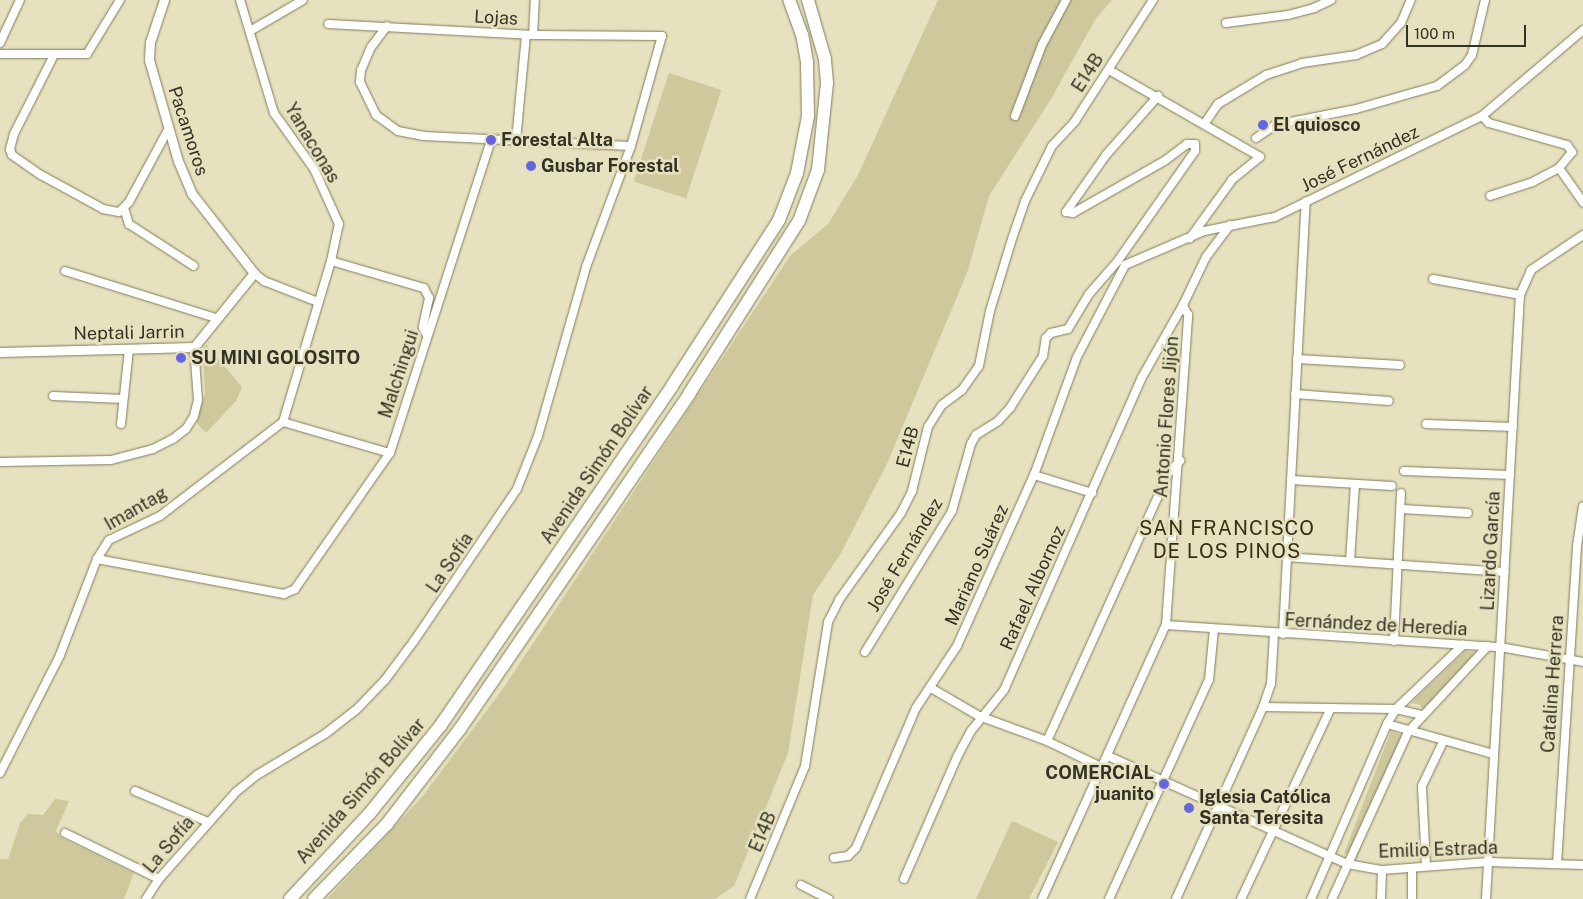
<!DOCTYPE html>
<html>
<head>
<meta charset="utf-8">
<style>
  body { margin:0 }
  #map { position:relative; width:1583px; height:899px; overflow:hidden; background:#e6e1be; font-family:"Public Sans",sans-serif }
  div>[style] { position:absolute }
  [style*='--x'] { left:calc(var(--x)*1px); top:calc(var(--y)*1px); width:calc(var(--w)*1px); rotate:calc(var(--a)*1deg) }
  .green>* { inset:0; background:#cec89c; transform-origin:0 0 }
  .roads { filter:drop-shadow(0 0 1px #807c5b) drop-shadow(0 0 1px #807c5b) }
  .minor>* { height:8px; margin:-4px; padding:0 4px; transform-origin:4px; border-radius:4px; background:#fff }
  .tertiary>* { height:9px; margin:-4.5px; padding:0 4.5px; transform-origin:4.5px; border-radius:4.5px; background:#fff }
  .trunk>* { height:12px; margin:-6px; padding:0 6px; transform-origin:6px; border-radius:6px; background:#fff }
  .dots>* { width:14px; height:14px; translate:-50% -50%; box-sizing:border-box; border:2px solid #e6e1be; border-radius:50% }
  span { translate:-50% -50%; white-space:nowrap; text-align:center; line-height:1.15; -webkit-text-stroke:5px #e6e1be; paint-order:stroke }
  .street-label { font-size:18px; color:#343224 }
  .poi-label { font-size:18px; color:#343224; font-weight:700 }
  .left { translate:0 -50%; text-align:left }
  .right { translate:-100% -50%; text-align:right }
  .quarter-label { font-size:20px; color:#363113; letter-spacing:1px }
  .scale { position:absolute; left:1406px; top:25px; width:120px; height:22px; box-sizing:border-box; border:2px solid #343224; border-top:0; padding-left:6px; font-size:15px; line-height:18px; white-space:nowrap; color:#343224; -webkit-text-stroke:4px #e6e1be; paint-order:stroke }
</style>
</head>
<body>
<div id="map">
  <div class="green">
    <div style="clip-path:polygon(938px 0,1112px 0,1095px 20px,1051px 99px,989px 196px,967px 273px,886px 466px,841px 553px,813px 595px,788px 753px,734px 886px,715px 899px,327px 899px,422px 797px,502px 690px,790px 256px,828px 224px,858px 175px)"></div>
    <div style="left:669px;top:73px;width:55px;height:114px;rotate:18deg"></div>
    <div style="clip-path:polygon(207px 345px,242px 387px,236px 401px,206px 433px,195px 421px,205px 394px,203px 346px)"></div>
    <div style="clip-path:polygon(1465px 651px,1477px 653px,1423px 710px,1420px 705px,1411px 703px)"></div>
    <div style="left:1391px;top:731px;width:14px;height:131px;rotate:21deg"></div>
    <div style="clip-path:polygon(55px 799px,69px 801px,56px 831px,62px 838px,134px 873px,124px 899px,0 899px,0 859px,8px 859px,20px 823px,28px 814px,43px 815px)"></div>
    <div style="clip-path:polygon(1012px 821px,1058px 842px,1029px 899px,976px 899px)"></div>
  </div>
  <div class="roads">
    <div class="minor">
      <div style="--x:1226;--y:23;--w:63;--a:-7.4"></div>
      <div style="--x:1288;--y:15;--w:27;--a:-15"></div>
      <div style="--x:1314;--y:8;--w:19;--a:-25"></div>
      <div style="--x:387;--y:26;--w:26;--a:127"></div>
      <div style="--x:371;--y:47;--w:25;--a:113"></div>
      <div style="--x:361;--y:70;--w:12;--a:95"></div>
      <div style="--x:360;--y:82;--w:37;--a:64"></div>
      <div style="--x:376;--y:115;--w:27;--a:36"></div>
      <div style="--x:398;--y:131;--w:25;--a:11"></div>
      <div style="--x:423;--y:136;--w:208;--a:2.8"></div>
      <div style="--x:250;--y:31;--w:61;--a:-30.3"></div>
      <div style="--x:533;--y:35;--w:35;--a:-87"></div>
      <div style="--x:0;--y:43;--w:47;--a:-65.1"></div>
      <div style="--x:0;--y:54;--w:87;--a:0"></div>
      <div style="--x:87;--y:54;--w:63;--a:-58.6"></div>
      <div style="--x:54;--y:55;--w:89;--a:116.9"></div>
      <div style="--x:14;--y:134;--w:16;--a:105"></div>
      <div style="--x:10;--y:149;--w:6;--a:72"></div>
      <div style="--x:12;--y:155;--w:35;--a:35"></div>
      <div style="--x:41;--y:175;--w:71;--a:28.7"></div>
      <div style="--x:103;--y:209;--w:16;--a:11"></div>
      <div style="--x:119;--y:212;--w:14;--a:-45"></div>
      <div style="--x:129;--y:202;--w:82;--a:-61.6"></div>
      <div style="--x:1109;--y:70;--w:174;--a:29.9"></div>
      <div style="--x:1260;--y:157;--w:36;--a:141"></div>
      <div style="--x:1232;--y:180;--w:72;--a:125.9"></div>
      <div style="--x:1015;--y:116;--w:76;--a:-69.2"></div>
      <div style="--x:1042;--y:45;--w:51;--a:-61.9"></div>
      <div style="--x:1482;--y:116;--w:10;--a:45"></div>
      <div style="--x:1489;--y:123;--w:81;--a:15.8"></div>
      <div style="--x:1567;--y:145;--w:9;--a:54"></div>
      <div style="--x:1572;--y:152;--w:21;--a:129"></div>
      <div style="--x:1559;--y:168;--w:30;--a:152"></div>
      <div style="--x:1533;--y:182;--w:45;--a:162"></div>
      <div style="--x:1205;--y:123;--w:23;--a:-56"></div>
      <div style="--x:1218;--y:104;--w:56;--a:-31.1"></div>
      <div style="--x:1266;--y:75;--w:38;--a:-18"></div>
      <div style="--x:1302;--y:63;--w:55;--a:-8.4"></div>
      <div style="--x:1356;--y:55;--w:28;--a:-23"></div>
      <div style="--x:1382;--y:44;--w:28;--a:-48"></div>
      <div style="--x:1401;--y:23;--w:25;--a:-67"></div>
      <div style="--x:1256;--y:138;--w:23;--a:-34"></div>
      <div style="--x:1275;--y:125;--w:83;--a:-11.2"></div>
      <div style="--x:1356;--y:109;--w:84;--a:-15.9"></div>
      <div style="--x:1437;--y:86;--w:35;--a:-37"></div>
      <div style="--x:1465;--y:65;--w:12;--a:-55"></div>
      <div style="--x:1472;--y:55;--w:57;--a:-76.7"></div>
      <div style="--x:516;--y:141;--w:106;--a:-84.6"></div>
      <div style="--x:1559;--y:168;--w:42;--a:54.8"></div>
      <div style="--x:124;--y:208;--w:17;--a:73"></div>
      <div style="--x:129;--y:224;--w:77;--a:32.9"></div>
      <div style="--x:331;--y:261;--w:97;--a:16.2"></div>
      <div style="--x:424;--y:288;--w:11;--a:63"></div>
      <div style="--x:429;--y:298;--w:30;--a:102"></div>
      <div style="--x:423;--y:327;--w:10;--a:66"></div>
      <div style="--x:65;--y:271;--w:158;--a:17.3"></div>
      <div style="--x:254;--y:273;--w:13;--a:39"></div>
      <div style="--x:264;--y:281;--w:58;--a:21.3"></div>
      <div style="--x:1433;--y:279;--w:88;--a:10.4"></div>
      <div style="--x:1297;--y:359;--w:103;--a:3.3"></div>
      <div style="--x:1295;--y:394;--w:94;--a:4.3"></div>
      <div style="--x:53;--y:396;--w:70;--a:2.5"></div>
      <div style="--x:283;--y:422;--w:111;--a:16.2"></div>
      <div style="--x:121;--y:424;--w:75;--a:-83.9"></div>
      <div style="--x:1426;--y:424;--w:87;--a:2"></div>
      <div style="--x:0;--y:462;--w:111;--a:-1"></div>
      <div style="--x:111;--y:460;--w:43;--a:-14.7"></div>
      <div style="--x:153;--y:449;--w:22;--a:-27"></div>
      <div style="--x:173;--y:439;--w:16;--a:-38"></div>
      <div style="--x:186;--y:429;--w:15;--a:-58"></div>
      <div style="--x:194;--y:416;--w:16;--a:-76"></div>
      <div style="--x:198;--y:400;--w:53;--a:-94.3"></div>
      <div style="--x:1404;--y:471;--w:106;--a:2.2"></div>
      <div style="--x:1034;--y:475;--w:61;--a:17.2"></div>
      <div style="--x:1291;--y:480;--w:101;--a:3.4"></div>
      <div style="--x:1402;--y:509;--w:66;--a:3.5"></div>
      <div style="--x:1286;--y:557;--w:219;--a:3.9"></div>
      <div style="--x:97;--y:559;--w:190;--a:10.6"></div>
      <div style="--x:284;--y:594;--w:12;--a:-24"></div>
      <div style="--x:295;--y:589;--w:166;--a:-55.1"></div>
      <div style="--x:390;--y:453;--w:329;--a:-72.1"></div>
      <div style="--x:1350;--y:561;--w:77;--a:-86.3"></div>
      <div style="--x:1166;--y:625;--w:335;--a:3.8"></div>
      <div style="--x:1500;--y:647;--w:84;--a:10.2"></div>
      <div style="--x:1283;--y:634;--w:433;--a:-87"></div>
      <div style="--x:1394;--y:641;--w:148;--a:-87.3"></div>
      <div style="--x:865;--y:652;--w:166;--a:-58.3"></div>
      <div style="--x:952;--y:511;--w:70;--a:-74.2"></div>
      <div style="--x:971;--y:444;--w:10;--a:-61"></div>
      <div style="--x:976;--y:435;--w:26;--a:-32"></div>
      <div style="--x:998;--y:421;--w:18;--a:-47"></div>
      <div style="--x:1010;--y:408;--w:62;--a:-57.6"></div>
      <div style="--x:1043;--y:356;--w:18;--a:-81"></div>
      <div style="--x:1046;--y:338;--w:7;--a:-45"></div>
      <div style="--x:1051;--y:333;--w:17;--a:-13"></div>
      <div style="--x:1068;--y:329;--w:41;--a:-59"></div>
      <div style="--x:1089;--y:294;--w:43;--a:-48.8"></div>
      <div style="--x:1117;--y:262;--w:136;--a:-54.9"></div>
      <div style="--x:1195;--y:151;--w:7;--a:-90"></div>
      <div style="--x:1195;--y:144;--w:8;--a:180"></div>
      <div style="--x:1187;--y:144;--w:26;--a:143"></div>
      <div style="--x:1166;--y:160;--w:107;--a:150.3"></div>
      <div style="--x:1073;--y:213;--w:7;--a:-172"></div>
      <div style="--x:1066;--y:212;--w:70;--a:-54.9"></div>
      <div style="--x:1106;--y:155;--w:79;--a:-48.6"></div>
      <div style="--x:931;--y:688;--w:56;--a:30.3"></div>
      <div style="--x:979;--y:716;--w:72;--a:20.2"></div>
      <div style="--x:1047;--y:741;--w:62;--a:25.7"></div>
      <div style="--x:1263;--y:707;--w:133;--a:0.9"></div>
      <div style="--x:1396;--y:709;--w:27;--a:13"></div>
      <div style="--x:1387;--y:724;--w:110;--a:15.8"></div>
      <div style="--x:1047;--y:741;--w:295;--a:-65.6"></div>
      <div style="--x:1169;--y:472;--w:16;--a:-45"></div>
      <div style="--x:1108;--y:756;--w:262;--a:24.3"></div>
      <div style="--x:1347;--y:864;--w:36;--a:10"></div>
      <div style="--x:1382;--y:870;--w:107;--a:-4.3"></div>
      <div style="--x:1489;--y:862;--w:94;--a:1.8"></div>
      <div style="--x:0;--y:773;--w:132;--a:-63"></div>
      <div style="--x:60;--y:655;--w:103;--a:-68.9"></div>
      <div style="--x:97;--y:559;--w:22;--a:-58"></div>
      <div style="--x:109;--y:540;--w:56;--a:-25.2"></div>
      <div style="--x:160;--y:516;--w:155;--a:-37.4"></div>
      <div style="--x:283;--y:422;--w:168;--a:-73.4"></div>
      <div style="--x:331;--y:261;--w:38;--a:-78"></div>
      <div style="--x:339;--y:224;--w:60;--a:-114.4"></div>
      <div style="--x:314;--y:169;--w:69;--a:-125.5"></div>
      <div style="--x:274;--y:113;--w:118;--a:-106.7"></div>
      <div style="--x:135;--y:791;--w:79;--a:23"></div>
      <div style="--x:65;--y:833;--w:105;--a:26.1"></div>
      <div style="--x:834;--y:858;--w:14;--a:-8"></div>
      <div style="--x:848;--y:856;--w:11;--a:-45"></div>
      <div style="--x:856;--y:848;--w:152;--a:-66.8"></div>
      <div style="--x:916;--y:708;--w:74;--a:-56.5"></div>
      <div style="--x:957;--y:646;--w:188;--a:-65.8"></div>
      <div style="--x:1034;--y:475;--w:126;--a:-70"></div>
      <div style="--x:1077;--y:357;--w:104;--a:-62.4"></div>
      <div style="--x:1125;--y:265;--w:86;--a:-23.3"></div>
      <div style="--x:1204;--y:231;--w:72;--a:-11.2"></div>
      <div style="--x:1275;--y:217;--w:230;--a:-26"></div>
      <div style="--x:1482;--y:116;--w:133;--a:-40.4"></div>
      <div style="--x:1557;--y:864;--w:319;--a:-86.4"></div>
      <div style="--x:1577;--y:546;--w:40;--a:-81.5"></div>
      <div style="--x:1426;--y:866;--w:80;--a:-92.9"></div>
      <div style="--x:1422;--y:786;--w:49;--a:-64.5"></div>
      <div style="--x:1412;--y:868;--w:31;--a:90"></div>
      <div style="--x:904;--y:879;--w:133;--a:-66.5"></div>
      <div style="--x:957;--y:757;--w:30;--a:-62"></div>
      <div style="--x:971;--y:731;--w:53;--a:-51.2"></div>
      <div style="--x:1004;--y:690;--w:340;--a:-66.2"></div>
      <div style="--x:1141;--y:379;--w:85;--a:-60.4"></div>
      <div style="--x:1183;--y:305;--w:53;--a:-64.4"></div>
      <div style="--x:1206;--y:257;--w:40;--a:-53"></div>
      <div style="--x:801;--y:885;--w:31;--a:27"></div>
      <div style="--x:146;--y:899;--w:24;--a:-57"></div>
      <div style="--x:159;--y:879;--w:116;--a:-48.5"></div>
      <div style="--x:236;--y:792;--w:27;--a:-39"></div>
      <div style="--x:257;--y:775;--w:79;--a:-31.1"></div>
      <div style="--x:325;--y:734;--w:39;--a:-38"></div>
      <div style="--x:356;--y:710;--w:42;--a:-46"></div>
      <div style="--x:385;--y:680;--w:49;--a:-53.4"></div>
      <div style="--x:414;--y:641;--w:184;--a:-55.9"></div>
      <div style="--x:517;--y:489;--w:57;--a:-68.4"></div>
      <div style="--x:538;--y:436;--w:176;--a:-74.1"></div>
      <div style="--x:586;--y:267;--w:129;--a:-69.6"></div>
      <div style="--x:631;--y:146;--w:114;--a:-74.3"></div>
      <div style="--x:662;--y:36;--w:129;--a:-179.6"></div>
      <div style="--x:533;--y:35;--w:205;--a:-176.9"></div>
      <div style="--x:750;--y:899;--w:144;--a:-67.5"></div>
      <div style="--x:805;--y:766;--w:146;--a:-80.9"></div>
      <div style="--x:828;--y:622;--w:25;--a:-63"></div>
      <div style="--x:839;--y:600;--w:107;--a:-54.5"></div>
      <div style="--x:901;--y:513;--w:25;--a:-63"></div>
      <div style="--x:912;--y:491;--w:66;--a:-76"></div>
      <div style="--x:928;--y:427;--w:26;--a:-58"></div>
      <div style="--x:942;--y:405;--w:25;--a:-37"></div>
      <div style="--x:962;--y:390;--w:29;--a:-55"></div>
      <div style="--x:979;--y:366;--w:56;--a:-78.7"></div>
      <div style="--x:990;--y:311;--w:78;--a:-73"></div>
      <div style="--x:1013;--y:236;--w:37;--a:-71"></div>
      <div style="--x:1025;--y:201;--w:61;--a:-63.9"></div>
      <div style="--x:1052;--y:146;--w:34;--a:-47"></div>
      <div style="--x:1075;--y:121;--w:144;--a:-57.2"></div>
      <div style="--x:1042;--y:899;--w:301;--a:-65.7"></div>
      <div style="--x:1166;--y:625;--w:311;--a:-85.9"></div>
      <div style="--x:1188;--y:315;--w:11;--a:-117"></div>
      <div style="--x:1109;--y:899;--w:241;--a:-65.5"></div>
      <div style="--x:1209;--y:680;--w:51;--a:-84.4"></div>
      <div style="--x:1176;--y:899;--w:211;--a:-65.6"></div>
      <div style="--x:1263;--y:707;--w:24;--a:-71"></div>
      <div style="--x:1271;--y:684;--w:50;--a:-86.6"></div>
      <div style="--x:1241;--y:899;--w:211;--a:-64.8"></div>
      <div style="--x:1311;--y:899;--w:191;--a:-66.5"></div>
      <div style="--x:1387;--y:724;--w:17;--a:-59"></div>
      <div style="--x:1396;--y:709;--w:93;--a:-43.7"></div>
      <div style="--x:1332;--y:899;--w:183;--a:-65.5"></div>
      <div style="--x:1408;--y:732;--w:117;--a:-47.1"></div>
      <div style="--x:1381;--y:899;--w:29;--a:-88"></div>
      <div style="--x:1486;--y:899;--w:605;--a:-86.78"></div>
      <div style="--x:1520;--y:295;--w:27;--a:-66"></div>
      <div style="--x:1531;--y:270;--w:63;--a:-33.9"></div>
    </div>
    <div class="tertiary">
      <div style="--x:0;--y:352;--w:194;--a:-1.5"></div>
      <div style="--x:194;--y:347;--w:95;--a:-51"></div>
      <div style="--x:254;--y:273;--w:100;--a:-128.1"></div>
      <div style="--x:192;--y:194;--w:36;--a:-113"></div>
      <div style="--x:178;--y:161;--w:105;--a:-106"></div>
      <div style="--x:149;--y:60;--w:18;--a:-87"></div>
      <div style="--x:150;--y:42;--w:44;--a:-71.6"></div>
    </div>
    <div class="trunk">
      <div style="--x:290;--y:899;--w:117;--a:-47.1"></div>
      <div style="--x:370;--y:813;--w:113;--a:-51.1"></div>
      <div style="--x:441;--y:725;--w:410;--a:-55.7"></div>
      <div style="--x:672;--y:386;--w:197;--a:-57.2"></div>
      <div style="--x:779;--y:220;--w:50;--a:-69"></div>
      <div style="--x:797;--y:173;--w:58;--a:-79.1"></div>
      <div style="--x:808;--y:116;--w:54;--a:-91.1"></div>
      <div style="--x:807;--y:62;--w:27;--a:-100"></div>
      <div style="--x:802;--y:35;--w:37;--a:-110"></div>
      <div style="--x:314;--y:899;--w:105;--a:-45.8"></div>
      <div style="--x:387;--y:824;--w:120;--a:-52.5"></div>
      <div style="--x:460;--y:729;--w:406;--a:-55.6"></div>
      <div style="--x:689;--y:394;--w:205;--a:-57.6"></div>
      <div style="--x:799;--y:221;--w:54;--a:-69.6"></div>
      <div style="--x:818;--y:170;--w:87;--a:-84.1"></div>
      <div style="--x:827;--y:83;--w:24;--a:-95"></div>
      <div style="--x:825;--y:59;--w:61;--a:-106.1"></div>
    </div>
  </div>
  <div class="dots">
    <div style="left:1263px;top:125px;background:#6566df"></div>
    <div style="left:491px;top:140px;background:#6566df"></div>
    <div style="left:531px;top:166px;background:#6566df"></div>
    <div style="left:181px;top:358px;background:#6566df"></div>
    <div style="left:1164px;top:784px;background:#6566df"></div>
    <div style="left:1189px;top:808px;background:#6566df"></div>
  </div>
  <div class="street-label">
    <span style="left:496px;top:18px;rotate:3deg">Lojas</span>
    <span style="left:1088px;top:73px;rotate:-57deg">E14B</span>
    <span style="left:188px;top:131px;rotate:72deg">Pacamoros</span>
    <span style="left:312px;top:143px;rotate:59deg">Yanaconas</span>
    <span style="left:1360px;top:159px;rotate:-26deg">José Fernández</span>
    <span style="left:129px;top:333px;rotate:-1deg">Neptali Jarrin</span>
    <span style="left:399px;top:374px;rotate:-72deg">Malchingui</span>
    <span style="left:1167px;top:417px;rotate:-86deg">Antonio Flores Jijón</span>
    <span style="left:908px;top:447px;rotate:-75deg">E14B</span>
    <span style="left:597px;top:465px;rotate:-56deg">Avenida Simón Bolívar</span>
    <span style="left:136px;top:509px;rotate:-30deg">Imantag</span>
    <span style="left:1491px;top:551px;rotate:-87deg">Lizardo García</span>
    <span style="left:905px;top:555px;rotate:-59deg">José Fernández</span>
    <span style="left:450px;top:563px;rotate:-56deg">La Sofía</span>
    <span style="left:977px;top:565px;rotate:-66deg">Mariano Suárez</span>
    <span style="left:1033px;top:588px;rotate:-66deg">Rafael Albornoz</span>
    <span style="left:1376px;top:625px;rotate:3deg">Fernández de Heredia</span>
    <span style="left:1553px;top:684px;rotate:-86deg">Catalina Herrera</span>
    <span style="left:361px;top:791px;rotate:-49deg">Avenida Simón Bolívar</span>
    <span style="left:763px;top:832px;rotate:-67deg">E14B</span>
    <span style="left:169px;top:845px;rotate:-50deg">La Sofía</span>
    <span style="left:1438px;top:850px;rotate:-2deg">Emilio Estrada</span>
  </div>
  <div class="poi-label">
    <span class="left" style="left:1273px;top:125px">El quiosco</span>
    <span class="left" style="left:501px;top:140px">Forestal Alta</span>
    <span class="left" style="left:541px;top:166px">Gusbar Forestal</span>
    <span class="left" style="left:191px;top:358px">SU MINI GOLOSITO</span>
    <span class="right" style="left:1154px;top:784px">COMERCIAL<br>juanito</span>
    <span class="left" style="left:1199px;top:808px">Iglesia Católica<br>Santa Teresita</span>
  </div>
  <div class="quarter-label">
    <span style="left:1227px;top:540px">SAN FRANCISCO<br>DE LOS PINOS</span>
  </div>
  <div class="scale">100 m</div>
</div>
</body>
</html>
